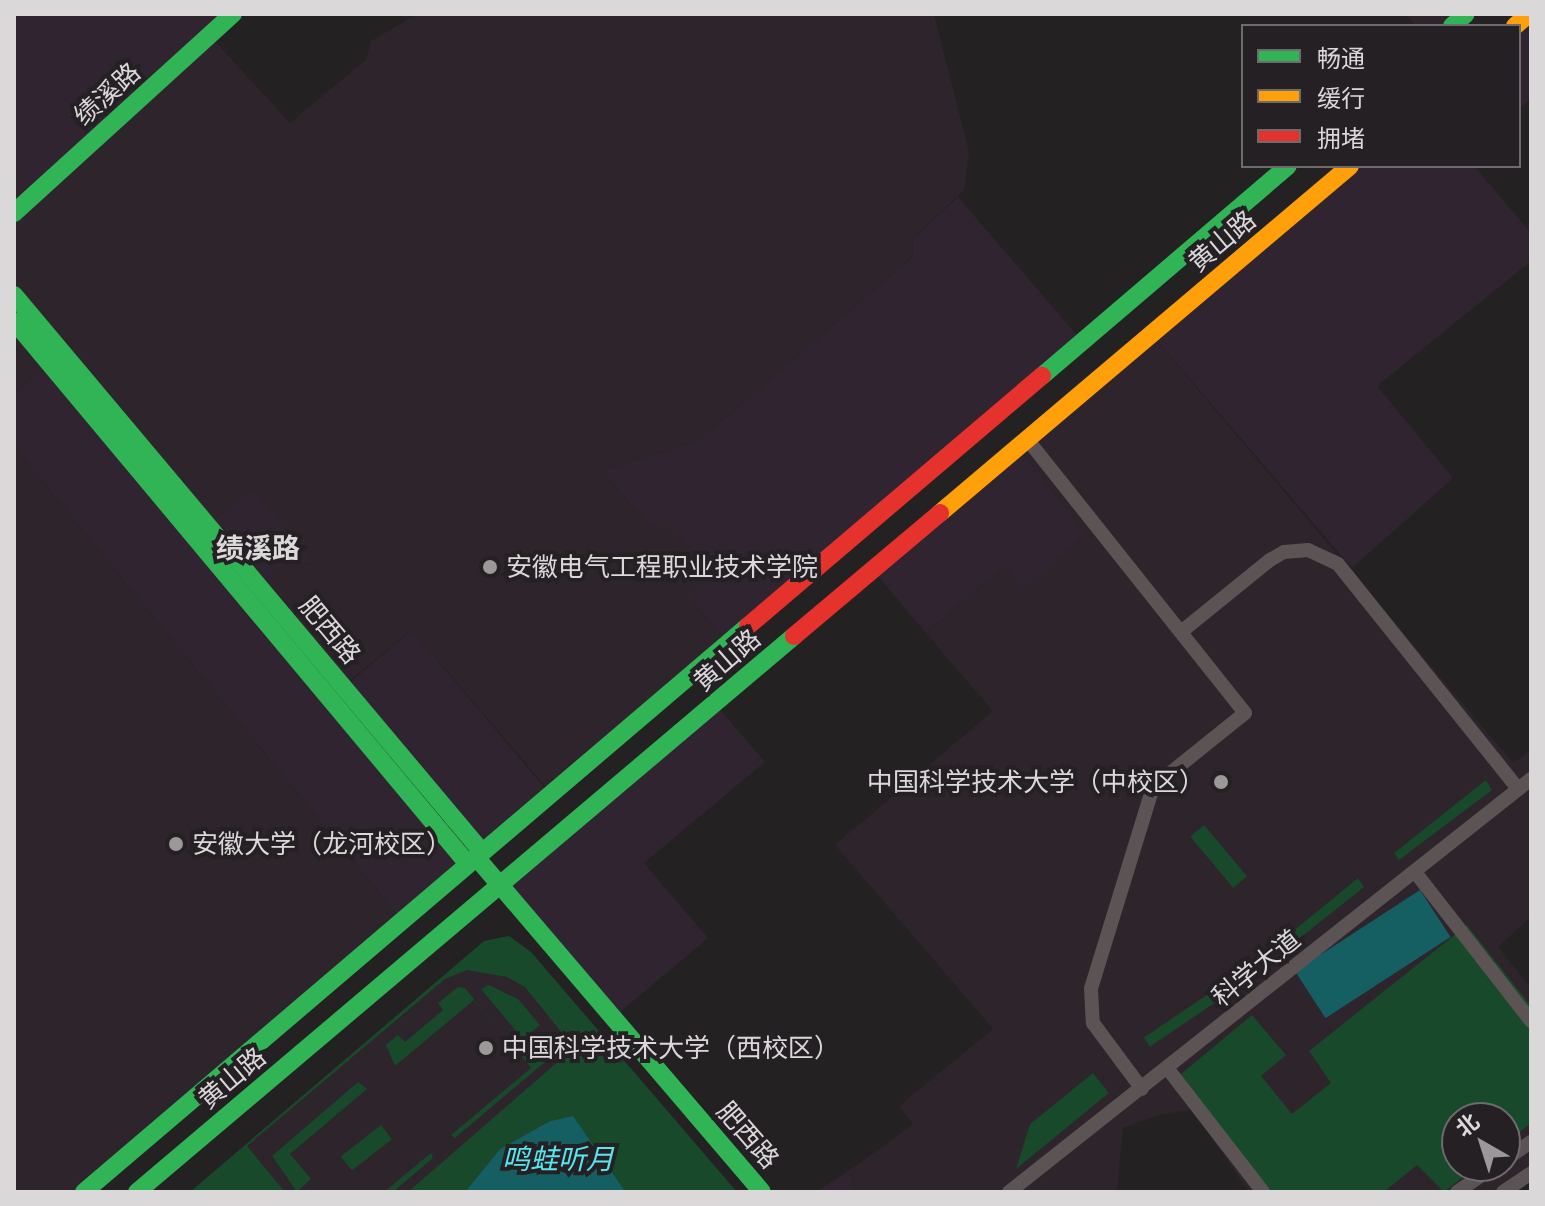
<!DOCTYPE html>
<html>
<head>
<meta charset="utf-8">
<style>
  body { margin:0 }
  #map { position:relative; width:1545px; height:1206px; overflow:hidden; background:#242123; font-family:Lato,"Noto Sans SC",sans-serif }
  div>[style] { position:absolute }
  [style*='--x'] { left:calc(var(--x)*1px); top:calc(var(--y)*1px); width:calc(var(--w)*1px); rotate:calc(var(--a)*1deg) }
  .commercial>* { inset:0; background:#2f2430; transform-origin:0 0 }
  .built>* { inset:0; background:#2d242c }
  .green>* { inset:0; background:#17492a; transform-origin:0 0 }
  .water>* { inset:0; background:#155f63; transform-origin:0 0 }
  .street>* { height:14px; margin:-7px; padding:0 7px; transform-origin:7px; border-radius:7px; background:#5c5355 }
  .fast>* { height:18px; margin:-9px; padding:0 9px; transform-origin:9px; border-radius:9px; background:#30b455 }
  .slow>* { height:18px; margin:-9px; padding:0 9px; transform-origin:9px; border-radius:9px; background:#ff9f0a }
  .jam>* { height:18px; margin:-9px; padding:0 9px; transform-origin:9px; border-radius:9px; background:#e5322d }
  .dots>* { width:22px; height:22px; translate:-50% -50%; box-sizing:border-box; border:4px solid #252024; border-radius:50% }
  span { translate:-50% -50%; white-space:nowrap; text-align:center; line-height:1.15; -webkit-text-stroke:8px #252024; paint-order:stroke }
  .street-label { font-size:26px; color:#dbd8da }
  .poi-label { font-size:26px; color:#dbd8da }
  .left { translate:0 -50%; text-align:left }
  .right { translate:-100% -50%; text-align:right }
  .neighbourhood-label { font-size:28px; color:#dbd8da; font-weight:700 }
  .water-label { font-size:28px; color:#57e6ee; font-style:italic }
  .frame { position:absolute; inset:0; border:16px solid #dbd8da; pointer-events:none }
  .legend { position:absolute; left:1241px; top:24px; width:280px; height:144px; box-sizing:border-box; background:#252024; border:2px solid #6e6a6d; margin:0; padding:10px 14px; list-style:none; font-size:24px; color:#dbd8da }
  .legend li { display:flex; align-items:center; gap:16px; height:40px }
  .legend b { width:40px; border:2px solid #6e6a6d }
  .north { position:absolute; left:1441px; top:1102px; width:80px; height:80px; box-sizing:border-box; background:#252024; border:2px solid #6e6a6d; border-radius:50%; rotate:321deg; font-size:22px; font-weight:700; line-height:32px; text-align:center; color:#dbd8da }
  .north::after { content:''; display:block; margin:auto; width:28px; height:36px; background:#9b989a; clip-path:polygon(50% 0,100% 100%,50% 72%,0 100%) }
</style>
</head>
<body>
<div id="map">
  <div class="commercial">
    <div style="clip-path:polygon(14px 14px,233px 14px,14px 213px)"></div>
    <div style="clip-path:polygon(1531px 14px,1531px 99px,1519px 108px,1519px 26px)"></div>
    <div style="clip-path:polygon(1350px 166px,1474px 166px,1531px 233px,1531px 261px,1377px 386px,1453px 478px,1352px 568px,1152px 335px)"></div>
    <div style="clip-path:polygon(958px 197px,1082px 341px,728px 642px,690px 600px,689px 565px,698px 558px,652px 529px,602px 471px,699px 440px,912px 257px,913px 239px)"></div>
    <div style="clip-path:polygon(50px 364px,468px 864px,402px 921px,14px 447px,14px 393px)"></div>
    <div style="clip-path:polygon(1018px 447px,1087px 534px,1023px 589px,1004px 567px,926px 633px,873px 570px)"></div>
    <div style="clip-path:polygon(253px 488px,315px 562px,278px 568px,259px 584px,209px 524px)"></div>
    <div style="left:412px;top:630px;width:214px;height:89px;rotate:50deg"></div>
    <div style="clip-path:polygon(715px 704px,765px 762px,644px 863px,708px 938px,613px 1018px,501px 887px)"></div>
    <div style="clip-path:polygon(850px 1170px,855px 1192px,816px 1192px)"></div>
  </div>
  <div class="built">
    <div style="clip-path:polygon(417px 14px,934px 14px,969px 152px,964px 190px,913px 239px,912px 257px,699px 440px,602px 471px,652px 529px,666px 520px,698px 557px,690px 565px,707px 584px,690px 600px,728px 642px,551px 793px,412px 630px,343px 686px,259px 584px,278px 568px,314px 562px,253px 488px,209px 524px,14px 295px,14px 213px,210px 36px,290px 123px,366px 60px,371px 41px)"></div>
    <div style="clip-path:polygon(1406px 14px,1466px 14px,1452px 26px,1416px 26px)"></div>
    <div style="clip-path:polygon(14px 321px,50px 364px,14px 393px)"></div>
    <div style="clip-path:polygon(evenodd,1152px 335px,1513px 763px,1531px 750px,1531px 916px,1498px 947px,1531px 988px,1531px 1173px,1503px 1192px,1249px 1192px,1192px 1110px,1162px 1114px,1123px 1128px,1117px 1192px,855px 1192px,850px 1170px,913px 1124px,899px 1106px,993px 1029px,835px 845px,993px 711px,926px 633px,1004px 567px,1023px 588px,1087px 534px,1018px 447px,1152px 335px,1457px 1118px,1505px 1118px,1505px 1166px,1457px 1166px,1457px 1118px)"></div>
    <div style="clip-path:polygon(14px 447px,402px 921px,82px 1192px,14px 1192px)"></div>
    <div style="clip-path:polygon(509px 936px,531px 952px,737px 1192px,190px 1192px,484px 941px)"></div>
  </div>
  <div class="green">
    <div style="clip-path:polygon(1486px 780px,1492px 790px,1399px 860px,1394px 853px)"></div>
    <div style="left:1204px;top:825px;width:67px;height:18px;rotate:50deg"></div>
    <div style="clip-path:polygon(1358px 878px,1364px 887px,1280px 954px,1275px 946px)"></div>
    <div style="clip-path:polygon(1467px 925px,1531px 1006px,1531px 1123px,1505px 1144px,1505px 1118px,1457px 1118px,1457px 1166px,1477px 1166px,1444px 1192px,1417px 1165px,1384px 1192px,1266px 1192px,1181px 1074px,1252px 1015px,1286px 1055px,1261px 1076px,1292px 1114px,1331px 1083px,1309px 1051px)"></div>
    <div style="clip-path:polygon(509px 936px,531px 952px,737px 1192px,618px 1192px,623px 1190px,573px 1117px,550px 1121px,500px 1149px,465px 1192px,408px 1192px,569px 1052px,566px 1038px,525px 987px,507px 977px,467px 970px,445px 979px,247px 1146px,285px 1192px,190px 1192px,484px 941px)"></div>
    <div style="left:1235px;top:976px;width:11px;height:110px;rotate:56deg"></div>
    <div style="clip-path:polygon(489px 985px,518px 999px,540px 1025px,522px 1040px,535px 1055px,553px 1041px,558px 1051px,455px 1138px,451px 1135px,531px 1068px,514px 1047px,516px 1031px,481px 989px)"></div>
    <div style="clip-path:polygon(458px 987px,465px 988px,502px 1034px,474px 1000px,395px 1066px,386px 1045px,398px 1035px,405px 1042px,443px 1010px,438px 1003px)"></div>
    <div style="clip-path:polygon(1093px 1073px,1109px 1093px,1016px 1169px,1030px 1124px)"></div>
    <div style="clip-path:polygon(358px 1082px,367px 1089px,290px 1154px,311px 1179px,297px 1192px,272px 1156px)"></div>
    <div style="left:381px;top:1125px;width:18px;height:51px;rotate:52deg"></div>
    <div style="clip-path:polygon(431px 1153px,433px 1158px,393px 1192px,384px 1192px)"></div>
  </div>
  <div class="water">
    <div style="left:1420px;top:890px;width:56px;height:149px;rotate:57deg"></div>
    <div style="clip-path:polygon(573px 1116px,624px 1190px,465px 1192px,500px 1149px,550px 1121px)"></div>
  </div>
  <div class="street">
    <div style="--x:1027;--y:439;--w:350;--a:51.5"></div>
    <div style="--x:1245;--y:713;--w:118;--a:141.2"></div>
    <div style="--x:1153;--y:787;--w:211;--a:107.1"></div>
    <div style="--x:1091;--y:989;--w:34;--a:87"></div>
    <div style="--x:1093;--y:1023;--w:82;--a:53.4"></div>
    <div style="--x:1181;--y:632;--w:114;--a:-39"></div>
    <div style="--x:1270;--y:560;--w:16;--a:-30"></div>
    <div style="--x:1284;--y:552;--w:24;--a:-5"></div>
    <div style="--x:1308;--y:550;--w:33;--a:25"></div>
    <div style="--x:1338;--y:564;--w:288;--a:51.3"></div>
    <div style="--x:1415;--y:872;--w:189;--a:52.1"></div>
    <div style="--x:1168;--y:1069;--w:155;--a:52.3"></div>
    <div style="--x:1505;--y:1160;--w:32;--a:-35"></div>
    <div style="--x:1009;--y:1192;--w:666;--a:-38.35"></div>
    <div style="--x:1457;--y:1192;--w:46;--a:-34.4"></div>
    <div style="--x:1503;--y:1192;--w:34;--a:-34"></div>
  </div>
  <div class="fast">
    <div style="--x:1452;--y:26;--w:18;--a:-41"></div>
    <div style="--x:14;--y:213;--w:296;--a:-42.3"></div>
    <div style="--x:14;--y:295;--w:728;--a:49.96"></div>
    <div style="--x:14;--y:321;--w:708;--a:50.1"></div>
    <div style="--x:1042;--y:376;--w:323;--a:-40.5"></div>
    <div style="--x:476;--y:857;--w:440;--a:49.5"></div>
    <div style="--x:84;--y:1192;--w:872;--a:-40.44"></div>
    <div style="--x:137;--y:1192;--w:861;--a:-40.24"></div>
  </div>
  <div class="slow">
    <div style="--x:1515;--y:26;--w:18;--a:-41"></div>
    <div style="--x:940;--y:513;--w:537;--a:-40.24"></div>
  </div>
  <div class="jam">
    <div style="--x:748;--y:626;--w:386;--a:-40.4"></div>
    <div style="--x:794;--y:636;--w:191;--a:-40.1"></div>
  </div>
  <div class="dots">
    <div style="left:490px;top:567px;background:#9b989a"></div>
    <div style="left:1221px;top:782px;background:#9b989a"></div>
    <div style="left:176px;top:844px;background:#9b989a"></div>
    <div style="left:486px;top:1048px;background:#9b989a"></div>
  </div>
  <div class="street-label">
    <span style="left:107px;top:94px;rotate:-42deg">绩溪路</span>
    <span style="left:1222px;top:241px;rotate:-40deg">黄山路</span>
    <span style="left:330px;top:630px;rotate:50deg">肥西路</span>
    <span style="left:727px;top:660px;rotate:-41deg">黄山路</span>
    <span style="left:1256px;top:968px;rotate:-39deg">科学大道</span>
    <span style="left:232px;top:1078px;rotate:-40deg">黄山路</span>
    <span style="left:748px;top:1135px;rotate:49deg">肥西路</span>
  </div>
  <div class="poi-label">
    <span class="left" style="left:506px;top:567px">安徽电气工程职业技术学院</span>
    <span class="right" style="left:1205px;top:782px">中国科学技术大学（中校区）</span>
    <span class="left" style="left:192px;top:844px">安徽大学（龙河校区）</span>
    <span class="left" style="left:502px;top:1048px">中国科学技术大学（西校区）</span>
  </div>
  <div class="neighbourhood-label">
    <span style="left:258px;top:547px">绩溪路</span>
  </div>
  <div class="water-label">
    <span style="left:558px;top:1158px">鸣蛙听月</span>
  </div>
  <div class="frame"></div>
  <ul class="legend">
  <li><b style="height:10px;background:#30b455"></b>畅通</li>
  <li><b style="height:10px;background:#ff9f0a"></b>缓行</li>
  <li><b style="height:10px;background:#e5322d"></b>拥堵</li>
  </ul>
  <div class="north">北</div>
</div>
</body>
</html>
